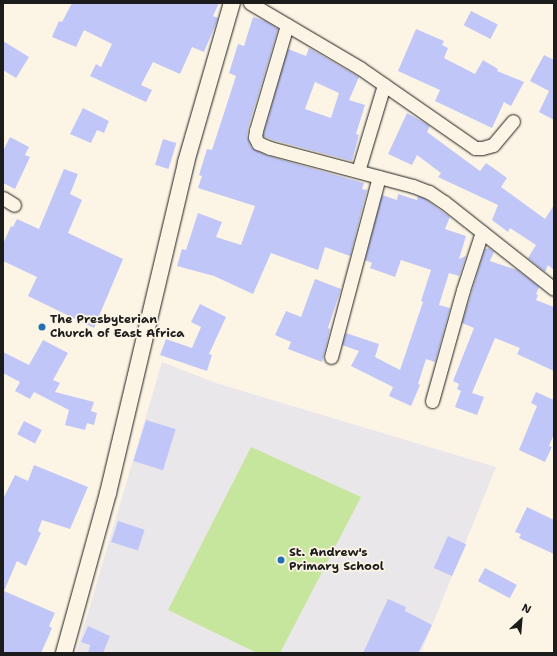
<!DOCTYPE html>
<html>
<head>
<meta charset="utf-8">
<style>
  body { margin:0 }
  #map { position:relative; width:557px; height:656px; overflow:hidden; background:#fcf5e5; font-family:"Shantell Sans",sans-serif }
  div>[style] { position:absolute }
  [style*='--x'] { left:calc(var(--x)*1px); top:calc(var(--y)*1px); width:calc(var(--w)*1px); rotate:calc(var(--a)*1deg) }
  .built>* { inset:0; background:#eae7eb }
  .green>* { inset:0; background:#c7e69d }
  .building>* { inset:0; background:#c0c6f8; transform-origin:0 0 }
  .roads { filter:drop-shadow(0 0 1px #1c1c1c) drop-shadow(0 0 1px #1c1c1c) }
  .minor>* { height:13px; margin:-6.5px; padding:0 6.5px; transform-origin:6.5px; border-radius:6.5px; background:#fcf5e5 }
  .tertiary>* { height:16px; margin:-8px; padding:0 8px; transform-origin:8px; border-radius:8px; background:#fcf5e5 }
  .dots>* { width:11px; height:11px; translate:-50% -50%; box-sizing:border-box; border:2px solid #fcf5e5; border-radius:50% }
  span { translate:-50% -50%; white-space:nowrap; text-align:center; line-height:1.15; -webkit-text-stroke:3.5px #fcf5e5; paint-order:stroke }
  .poi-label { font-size:12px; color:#1c1c1c; font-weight:700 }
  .left { translate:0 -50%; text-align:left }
  .frame { position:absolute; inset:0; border:4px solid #1c1c1c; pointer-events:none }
  .north { position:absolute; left:501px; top:600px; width:40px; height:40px; -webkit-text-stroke:3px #fcf5e5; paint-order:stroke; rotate:26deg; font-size:11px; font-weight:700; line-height:16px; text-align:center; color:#1c1c1c }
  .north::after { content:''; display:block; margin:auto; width:14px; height:18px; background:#1c1c1c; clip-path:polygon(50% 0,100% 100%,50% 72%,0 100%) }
</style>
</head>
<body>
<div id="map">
  <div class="built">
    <div style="clip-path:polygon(162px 362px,216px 383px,496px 467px,421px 653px,76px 653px)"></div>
  </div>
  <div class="green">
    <div style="clip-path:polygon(251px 447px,361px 497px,280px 653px,257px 653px,168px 610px)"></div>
  </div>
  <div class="building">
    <div style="clip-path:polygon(72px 3px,219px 3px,213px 16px,218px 18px,215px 26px,204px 52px,192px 47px,180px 74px,153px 62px,141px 85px,152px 90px,146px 102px,90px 76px,96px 64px,101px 67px,112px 44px,84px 30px,76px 47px,52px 37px,59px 21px,62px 22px)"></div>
    <div style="left:471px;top:11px;width:30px;height:16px;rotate:27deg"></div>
    <div style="clip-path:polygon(253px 17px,265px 21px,278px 29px,248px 128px,247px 136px,251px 147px,255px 150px,268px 156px,364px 183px,362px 189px,367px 190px,350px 256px,325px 247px,318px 270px,271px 253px,253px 294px,214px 276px,177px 266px,182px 249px,186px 250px,198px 213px,222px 222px,216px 237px,241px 245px,255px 206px,198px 188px,202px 176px,199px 175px,207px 149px,212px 150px,236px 76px,229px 73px,238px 44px,244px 46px)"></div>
    <div style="clip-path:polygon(416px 29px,444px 41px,442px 45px,448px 48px,444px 58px,475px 74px,483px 60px,498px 69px,497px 71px,524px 82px,511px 106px,504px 102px,492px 128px,435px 101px,440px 90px,398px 71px)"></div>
    <div style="clip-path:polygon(3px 41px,29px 57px,16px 78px,3px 70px)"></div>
    <div style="clip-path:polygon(evenodd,309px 48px,359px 77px,349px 100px,365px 105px,356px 134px,359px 135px,352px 161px,273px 140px,263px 136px,288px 49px,306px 56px,309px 48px,315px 82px,339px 93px,331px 118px,305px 109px,315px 82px)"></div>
    <div style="clip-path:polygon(544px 55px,554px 60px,554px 120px,539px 112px,549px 91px,530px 81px)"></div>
    <div style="clip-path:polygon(83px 108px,109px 121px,104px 133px,97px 130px,91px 143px,70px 134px)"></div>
    <div style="clip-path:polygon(407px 113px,430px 126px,427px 132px,480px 171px,486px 163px,496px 170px,507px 178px,501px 187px,545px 219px,554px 205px,554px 270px,548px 265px,545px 272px,528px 258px,536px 245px,510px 228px,508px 232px,492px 220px,498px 205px,438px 177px,441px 173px,417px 155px,412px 165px,388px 154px)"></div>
    <div style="clip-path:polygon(10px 137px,29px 147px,25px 155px,30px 157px,15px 189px,3px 183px,3px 151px)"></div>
    <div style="left:163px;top:139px;width:14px;height:27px;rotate:17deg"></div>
    <div style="clip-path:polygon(64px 169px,78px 174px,70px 194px,82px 200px,68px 233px,123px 259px,94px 328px,28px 296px,37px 277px,3px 261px,3px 244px,11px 226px,13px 227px,17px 219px,39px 229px)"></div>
    <div style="clip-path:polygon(398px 194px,417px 200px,418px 196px,425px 199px,450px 217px,445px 229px,466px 236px,459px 259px,466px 256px,459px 276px,449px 273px,439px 305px,450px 308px,435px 362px,426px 359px,418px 384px,420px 385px,411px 406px,389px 396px,393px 387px,351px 366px,359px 351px,342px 345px,346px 333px,379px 344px,375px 357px,400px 370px,423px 302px,421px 301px,431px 270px,401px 260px,395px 277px,370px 268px,372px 263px,365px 260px,382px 195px,397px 200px)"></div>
    <div style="clip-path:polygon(489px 248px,494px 252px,490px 261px,517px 270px,539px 287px,536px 294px,538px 295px,536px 300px,554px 307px,554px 371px,517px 354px,520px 348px,495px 338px,472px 393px,484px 397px,477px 415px,455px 407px,461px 391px,457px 389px,459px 384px,453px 381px,474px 328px,462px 323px,485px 249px)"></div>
    <div style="clip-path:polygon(315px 279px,341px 289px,328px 328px,330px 329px,322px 362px,288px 349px,291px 342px,275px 335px,286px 311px,301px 317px)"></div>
    <div style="clip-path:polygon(200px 304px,226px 317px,209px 354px,212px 355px,207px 371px,160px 355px,166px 339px,192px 348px,201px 327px,191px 322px)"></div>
    <div style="clip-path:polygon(43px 340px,68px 353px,53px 380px,60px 383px,55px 392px,94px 402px,91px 411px,97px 413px,94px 425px,87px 423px,85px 430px,65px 425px,69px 410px,34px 392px,30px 399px,15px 391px,20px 382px,3px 373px,3px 352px,29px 365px)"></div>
    <div style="clip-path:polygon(536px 392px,554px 400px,554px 434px,549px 446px,552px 447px,545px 462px,519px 450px,537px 406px,531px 403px)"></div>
    <div style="left:146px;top:420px;width:31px;height:43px;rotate:17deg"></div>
    <div style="left:24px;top:421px;width:20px;height:15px;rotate:27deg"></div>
    <div style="clip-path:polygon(34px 465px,88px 487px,70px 529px,42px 520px,38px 531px,41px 533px,26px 566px,17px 561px,4px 591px,55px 613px,49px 626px,52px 628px,41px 653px,3px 653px,3px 499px,15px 475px,28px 481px)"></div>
    <div style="clip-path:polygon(527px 507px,554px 520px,554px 554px,519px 538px,521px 534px,515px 532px)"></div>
    <div style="left:118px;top:521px;width:28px;height:22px;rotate:18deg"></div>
    <div style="left:448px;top:536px;width:20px;height:35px;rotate:24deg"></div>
    <div style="left:485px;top:568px;width:36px;height:15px;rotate:28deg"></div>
    <div style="clip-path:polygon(388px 599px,406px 607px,405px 611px,432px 625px,418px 653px,363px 653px)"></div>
    <div style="clip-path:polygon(88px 626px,110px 636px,103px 653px,88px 653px,90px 645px,81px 642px)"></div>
  </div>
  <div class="roads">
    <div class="minor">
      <div style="--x:250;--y:3;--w:128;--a:30.6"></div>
      <div style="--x:360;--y:68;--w:140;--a:34.8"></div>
      <div style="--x:475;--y:148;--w:7;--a:0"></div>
      <div style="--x:482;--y:148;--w:11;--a:-15"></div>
      <div style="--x:493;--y:145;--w:31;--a:-50"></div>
      <div style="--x:287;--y:25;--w:109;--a:106.4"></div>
      <div style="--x:256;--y:130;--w:7;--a:98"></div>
      <div style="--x:255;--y:137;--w:7;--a:63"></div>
      <div style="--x:258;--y:143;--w:13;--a:23"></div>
      <div style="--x:270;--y:148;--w:148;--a:14.9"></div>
      <div style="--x:413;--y:186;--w:17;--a:21"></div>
      <div style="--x:429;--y:192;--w:18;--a:34"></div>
      <div style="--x:444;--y:202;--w:140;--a:38.3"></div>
      <div style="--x:358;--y:171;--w:90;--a:-73.2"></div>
      <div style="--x:3;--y:198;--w:13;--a:32"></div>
      <div style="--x:331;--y:357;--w:186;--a:-75.1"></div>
      <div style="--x:432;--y:401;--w:115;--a:-74.4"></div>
      <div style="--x:463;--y:290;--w:61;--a:-71.9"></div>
    </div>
    <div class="tertiary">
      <div style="--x:64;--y:653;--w:166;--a:-74.6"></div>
      <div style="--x:108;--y:493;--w:340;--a:-76.7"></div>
      <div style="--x:186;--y:162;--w:166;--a:-73.9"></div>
    </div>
  </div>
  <div class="dots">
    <div style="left:42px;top:327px;background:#1f6fb2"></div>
    <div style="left:281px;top:560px;background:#1f6fb2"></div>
  </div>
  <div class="poi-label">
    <span class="left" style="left:50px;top:327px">The Presbyterian<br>Church of East Africa</span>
    <span class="left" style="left:289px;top:560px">St. Andrew's<br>Primary School</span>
  </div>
  <div class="frame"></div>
  <div class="north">N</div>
</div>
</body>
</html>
